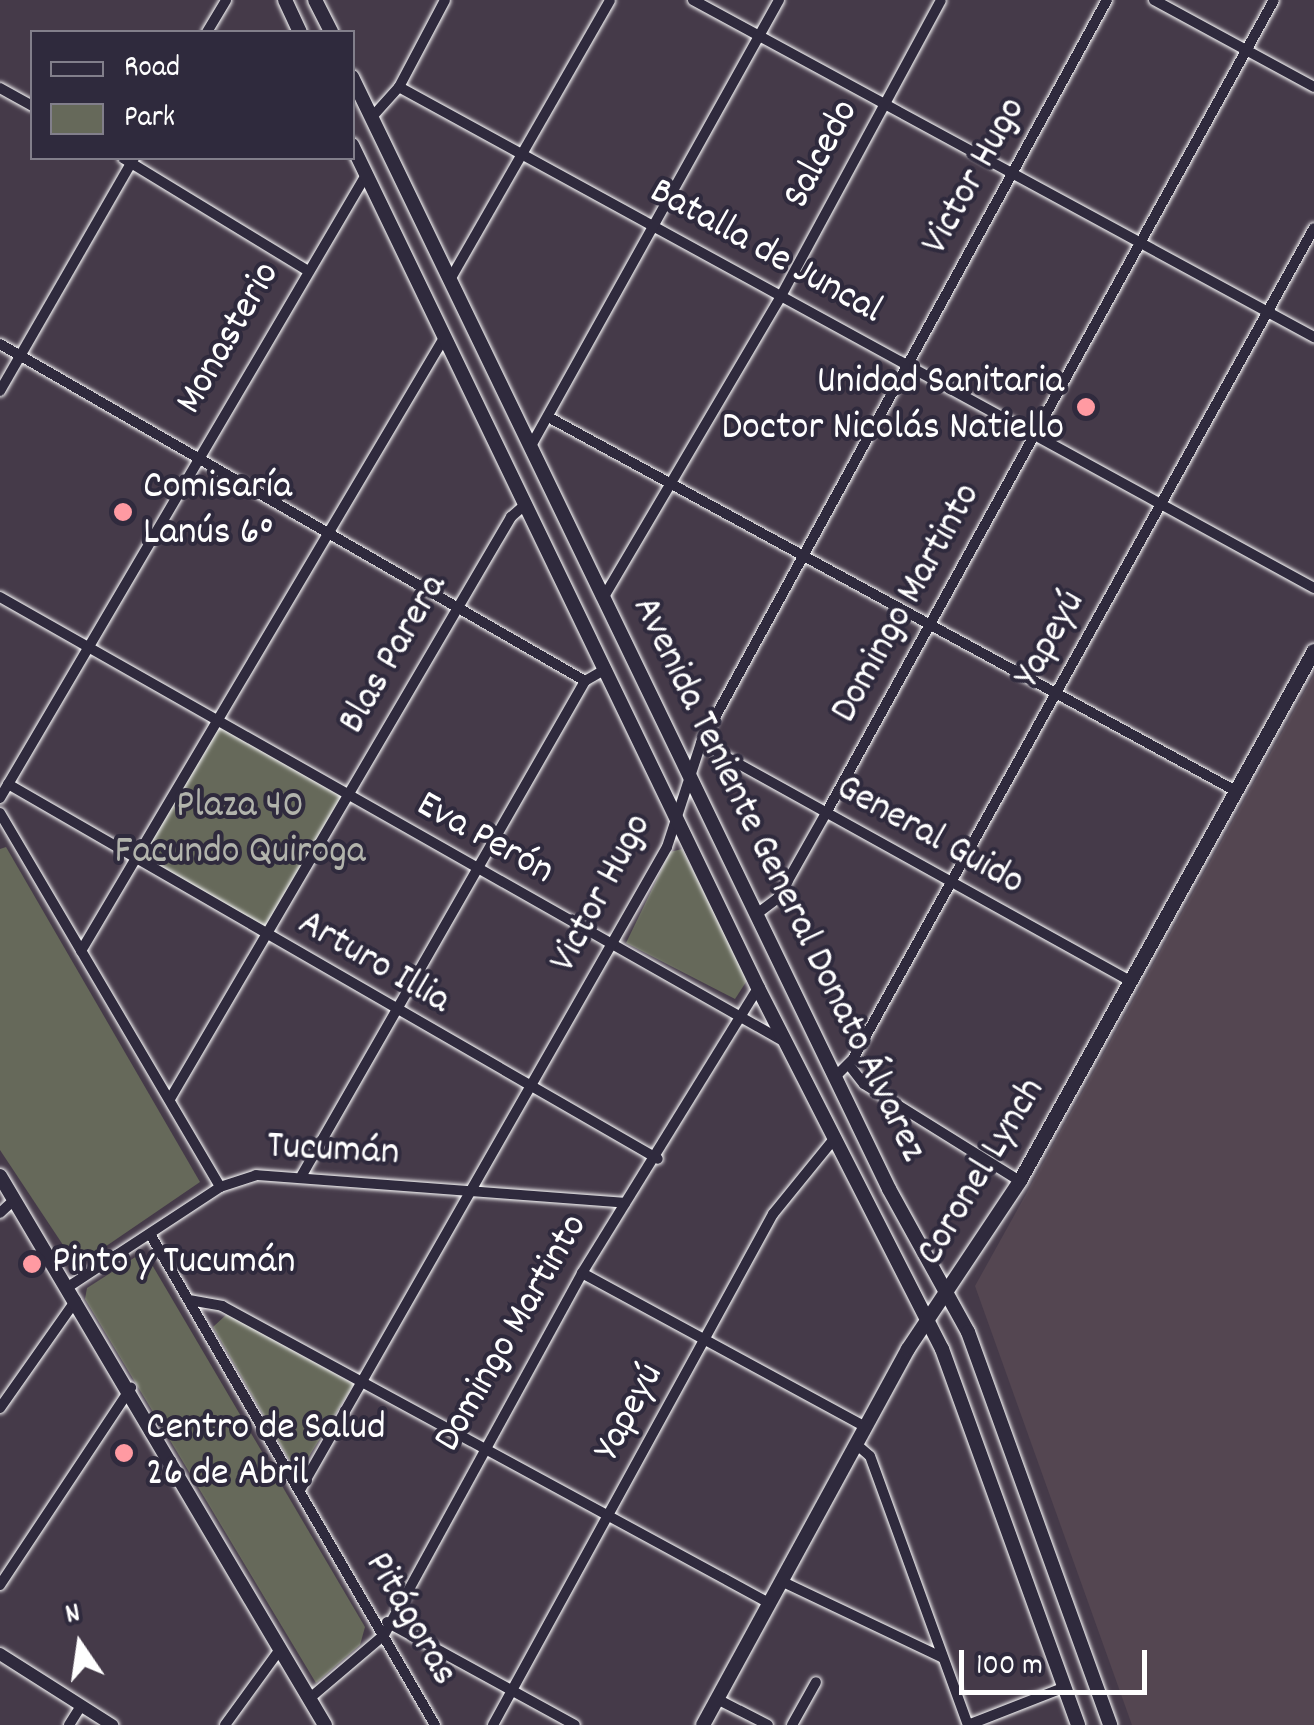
<!DOCTYPE html>
<html>
<head>
<meta charset="utf-8">
<style>
  body { margin:0 }
  #map { position:relative; width:1314px; height:1725px; overflow:hidden; background:#453a49; font-family:Dekko,sans-serif }
  div>[style] { position:absolute }
  [style*='--x'] { left:calc(var(--x)*1px); top:calc(var(--y)*1px); width:calc(var(--w)*1px); rotate:calc(var(--a)*1deg) }
  .built>* { inset:0; background:#544651 }
  .green>* { inset:0; background:#66695a; transform-origin:0 0 }
  .roads { filter:drop-shadow(0 0 2px #fff) drop-shadow(0 0 2px #fff) }
  .minor>* { height:10px; margin:-5px; padding:0 5px; transform-origin:5px; border-radius:5px; background:#2f2a3d }
  .tertiary>* { height:12px; margin:-6px; padding:0 6px; transform-origin:6px; border-radius:6px; background:#2f2a3d }
  .secondary>* { height:14px; margin:-7px; padding:0 7px; transform-origin:7px; border-radius:7px; background:#2f2a3d }
  .dots>* { width:28px; height:28px; translate:-50% -50%; box-sizing:border-box; border:5px solid #2f2a3d; border-radius:50% }
  span { translate:-50% -50%; white-space:nowrap; text-align:center; line-height:1.15; -webkit-text-stroke:8px #2f2a3d; paint-order:stroke }
  .street-label { font-size:40px; color:#fff }
  .poi-label { font-size:40px; color:#fff }
  .right { translate:-100% -50%; text-align:right }
  .left { translate:0 -50%; text-align:left }
  .park-label { font-size:40px; color:#b2b4ac }
  .legend { position:absolute; left:30px; top:30px; width:325px; height:130px; box-sizing:border-box; background:#2f2a3d; border:2px solid #827f8b; margin:0; padding:12px 18px; list-style:none; font-size:30px; color:#fff }
  .legend li { display:flex; align-items:center; gap:20px; height:50px }
  .legend b { width:50px; border:2px solid #827f8b }
  .north { position:absolute; left:30px; top:1595px; width:100px; height:100px; -webkit-text-stroke:8px #2f2a3d; paint-order:stroke; rotate:347deg; font-size:28px; font-weight:700; line-height:40px; text-align:center; color:#fff }
  .north::after { content:''; display:block; margin:auto; width:35px; height:45px; background:#fff; clip-path:polygon(50% 0,100% 100%,50% 72%,0 100%) }
  .scale { position:absolute; left:959px; top:1650px; width:188px; height:45px; box-sizing:border-box; border:5px solid #fff; border-top:0; padding-left:12px; font-size:30px; line-height:35px; white-space:nowrap; color:#fff; -webkit-text-stroke:8px #2f2a3d; paint-order:stroke }
</style>
</head>
<body>
<div id="map">
  <div class="built">
    <div style="clip-path:polygon(1314px 675px,1314px 1725px,1132px 1725px,975px 1286px)"></div>
  </div>
  <div class="green">
    <div style="left:215px;top:722px;width:153px;height:160px;rotate:30deg"></div>
    <div style="clip-path:polygon(6px 847px,200px 1182px,77px 1266px,0 1150px,0 849px)"></div>
    <div style="clip-path:polygon(682px 849px,748px 979px,735px 999px,626px 943px,670px 852px)"></div>
    <div style="clip-path:polygon(137px 1256px,148px 1258px,365px 1627px,360px 1645px,316px 1683px,85px 1299px,87px 1288px)"></div>
    <div style="clip-path:polygon(227px 1314px,354px 1384px,303px 1466px,290px 1461px,213px 1327px)"></div>
  </div>
  <div class="roads">
    <div class="minor">
      <div style="--x:693;--y:0;--w:707;--a:28.49"></div>
      <div style="--x:1154;--y:0;--w:182;--a:28.5"></div>
      <div style="--x:207;--y:32;--w:37;--a:-59"></div>
      <div style="--x:399;--y:87;--w:1043;--a:28.7"></div>
      <div style="--x:0;--y:88;--w:37;--a:29"></div>
      <div style="--x:372;--y:117;--w:40;--a:-48"></div>
      <div style="--x:399;--y:87;--w:98;--a:-62.1"></div>
      <div style="--x:123;--y:158;--w:213;--a:31.4"></div>
      <div style="--x:451;--y:278;--w:320;--a:-60.2"></div>
      <div style="--x:0;--y:344;--w:675;--a:29.94"></div>
      <div style="--x:0;--y:391;--w:269;--a:-60.1"></div>
      <div style="--x:550;--y:418;--w:779;--a:28.54"></div>
      <div style="--x:532;--y:444;--w:508;--a:-60.91"></div>
      <div style="--x:605;--y:595;--w:347;--a:-59.5"></div>
      <div style="--x:781;--y:296;--w:336;--a:-61.6"></div>
      <div style="--x:0;--y:597;--w:902;--a:29.55"></div>
      <div style="--x:701;--y:743;--w:491;--a:29"></div>
      <div style="--x:8;--y:784;--w:750;--a:29.98"></div>
      <div style="--x:0;--y:798;--w:723;--a:-59.57"></div>
      <div style="--x:0;--y:813;--w:434;--a:59.5"></div>
      <div style="--x:758;--y:913;--w:25;--a:-37"></div>
      <div style="--x:778;--y:898;--w:95;--a:-60.5"></div>
      <div style="--x:825;--y:815;--w:930;--a:-61.15"></div>
      <div style="--x:81;--y:951;--w:712;--a:-59.37"></div>
      <div style="--x:849;--y:1065;--w:24;--a:52"></div>
      <div style="--x:864;--y:1084;--w:184;--a:31.9"></div>
      <div style="--x:836;--y:1076;--w:24;--a:-45"></div>
      <div style="--x:853;--y:1059;--w:950;--a:-60.98"></div>
      <div style="--x:170;--y:1099;--w:675;--a:-59.63"></div>
      <div style="--x:511;--y:517;--w:20;--a:-41"></div>
      <div style="--x:302;--y:1175;--w:569;--a:-60.19"></div>
      <div style="--x:585;--y:681;--w:24;--a:-30"></div>
      <div style="--x:0;--y:1213;--w:19;--a:-43"></div>
      <div style="--x:150;--y:1234;--w:568;--a:59.87"></div>
      <div style="--x:582;--y:1273;--w:323;--a:28.5"></div>
      <div style="--x:68;--y:1287;--w:182;--a:-33.3"></div>
      <div style="--x:220;--y:1187;--w:38;--a:-18"></div>
      <div style="--x:256;--y:1175;--w:370;--a:4.3"></div>
      <div style="--x:189;--y:1300;--w:34;--a:10"></div>
      <div style="--x:222;--y:1306;--w:622;--a:28.5"></div>
      <div style="--x:0;--y:1408;--w:132;--a:-54.9"></div>
      <div style="--x:856;--y:1444;--w:18;--a:41"></div>
      <div style="--x:870;--y:1456;--w:286;--a:70"></div>
      <div style="--x:968;--y:1725;--w:104;--a:-21.4"></div>
      <div style="--x:300;--y:1490;--w:740;--a:-60.28"></div>
      <div style="--x:667;--y:847;--w:109;--a:-71.9"></div>
      <div style="--x:701;--y:743;--w:847;--a:-61.35"></div>
      <div style="--x:781;--y:1581;--w:179;--a:25.4"></div>
      <div style="--x:0;--y:1585;--w:237;--a:-56.4"></div>
      <div style="--x:387;--y:1622;--w:214;--a:28.7"></div>
      <div style="--x:310;--y:1698;--w:97;--a:-40.4"></div>
      <div style="--x:384;--y:1635;--w:413;--a:-61.3"></div>
      <div style="--x:582;--y:1273;--w:335;--a:-58.3"></div>
      <div style="--x:717;--y:1699;--w:57;--a:27"></div>
      <div style="--x:69;--y:1725;--w:22;--a:-58"></div>
      <div style="--x:225;--y:1725;--w:95;--a:-54"></div>
      <div style="--x:493;--y:1725;--w:583;--a:-61.28"></div>
      <div style="--x:773;--y:1214;--w:97;--a:-50.9"></div>
      <div style="--x:792;--y:1725;--w:49;--a:-60.8"></div>
    </div>
    <div class="tertiary">
      <div style="--x:0;--y:1654;--w:133;--a:32.4"></div>
    </div>
    <div class="secondary">
      <div style="--x:285;--y:0;--w:35;--a:65"></div>
      <div style="--x:315;--y:0;--w:36;--a:63"></div>
      <div style="--x:352;--y:77;--w:1235;--a:64.22"></div>
      <div style="--x:889;--y:1189;--w:163;--a:61.1"></div>
      <div style="--x:968;--y:1332;--w:418;--a:70.1"></div>
      <div style="--x:352;--y:145;--w:936;--a:64.28"></div>
      <div style="--x:758;--y:988;--w:405;--a:63"></div>
      <div style="--x:942;--y:1349;--w:400;--a:70.1"></div>
      <div style="--x:0;--y:1176;--w:638;--a:59.38"></div>
      <div style="--x:703;--y:1725;--w:428;--a:-61.4"></div>
      <div style="--x:908;--y:1349;--w:202;--a:-56.3"></div>
      <div style="--x:1020;--y:1181;--w:606;--a:-60.98"></div>
    </div>
  </div>
  <div class="dots">
    <div style="left:1086px;top:407px;background:#ff9aa2"></div>
    <div style="left:123px;top:512px;background:#ff9aa2"></div>
    <div style="left:32px;top:1264px;background:#ff9aa2"></div>
    <div style="left:124px;top:1453px;background:#ff9aa2"></div>
  </div>
  <div class="street-label">
    <span style="left:823px;top:155px;rotate:-62deg">Salcedo</span>
    <span style="left:976px;top:177px;rotate:-61deg">Victor Hugo</span>
    <span style="left:765px;top:253px;rotate:29deg">Batalla de Juncal</span>
    <span style="left:230px;top:339px;rotate:-60deg">Monasterio</span>
    <span style="left:908px;top:604px;rotate:-61deg">Domingo Martinto</span>
    <span style="left:1052px;top:640px;rotate:-61deg">Yapeyú</span>
    <span style="left:395px;top:655px;rotate:-60deg">Blas Parera</span>
    <span style="left:929px;top:837px;rotate:29deg">General Guido</span>
    <span style="left:484px;top:840px;rotate:29deg">Eva Perón</span>
    <span style="left:777px;top:880px;rotate:64deg">Avenida Teniente General Donato Álvarez</span>
    <span style="left:603px;top:894px;rotate:-62deg">Victor Hugo</span>
    <span style="left:373px;top:964px;rotate:30deg">Arturo Illia</span>
    <span style="left:333px;top:1152px;rotate:3deg">Tucumán</span>
    <span style="left:983px;top:1173px;rotate:-59deg">Coronel Lynch</span>
    <span style="left:513px;top:1334px;rotate:-60deg">Domingo Martinto</span>
    <span style="left:631px;top:1413px;rotate:-62deg">Yapeyú</span>
    <span style="left:409px;top:1620px;rotate:60deg">Pitágoras</span>
  </div>
  <div class="poi-label">
    <span class="right" style="left:1064px;top:407px">Unidad Sanitaria<br>Doctor Nicolás Natiello</span>
    <span class="left" style="left:143px;top:512px">Comisaría<br>Lanús 6°</span>
    <span class="left" style="left:52px;top:1264px">Pinto y Tucumán</span>
    <span class="left" style="left:146px;top:1453px">Centro de Salud<br>26 de Abril</span>
  </div>
  <div class="park-label">
    <span style="left:240px;top:831px">Plaza 40<br>Facundo Quiroga</span>
  </div>
  <ul class="legend">
  <li><b style="height:12px;background:#2f2a3d"></b>Road</li>
  <li><b style="height:28px;background:#66695a"></b>Park</li>
  </ul>
  <div class="north">N</div>
  <div class="scale">100 m</div>
</div>
</body>
</html>
